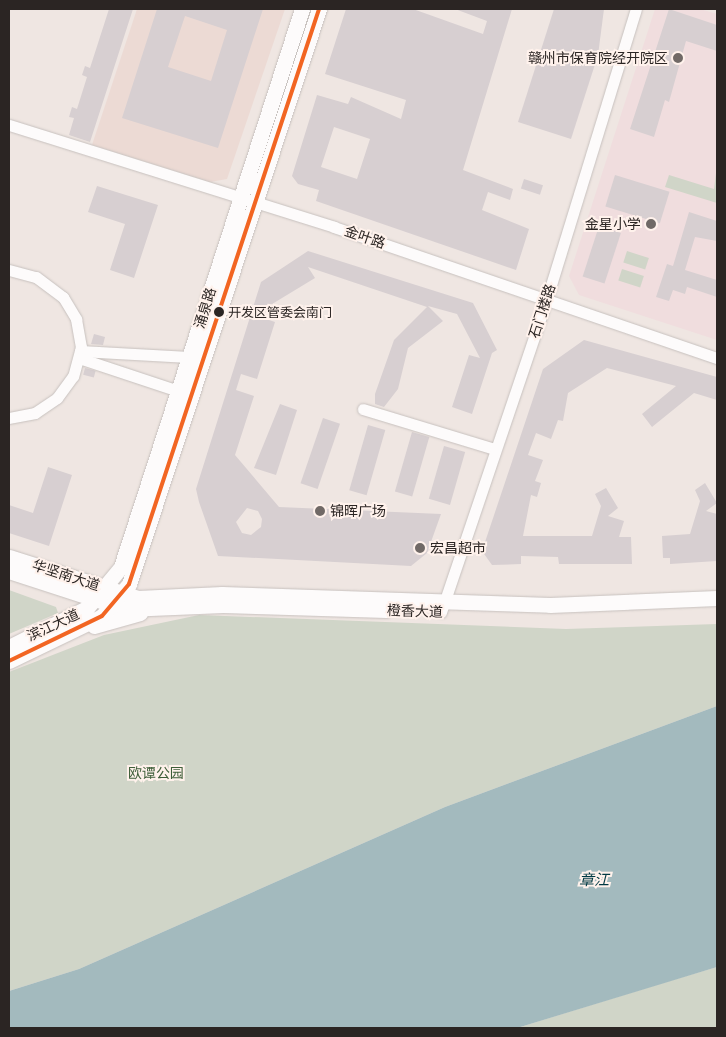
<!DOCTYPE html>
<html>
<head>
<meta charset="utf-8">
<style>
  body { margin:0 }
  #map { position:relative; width:726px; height:1037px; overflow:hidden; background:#efe6e2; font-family:Manrope,"Noto Sans SC",sans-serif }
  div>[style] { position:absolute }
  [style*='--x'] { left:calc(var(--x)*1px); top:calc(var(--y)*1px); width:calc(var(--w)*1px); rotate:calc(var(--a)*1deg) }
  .commercial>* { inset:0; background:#ecdad4 }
  .education>* { inset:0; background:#f0ddde }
  .green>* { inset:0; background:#d0d5c8; transform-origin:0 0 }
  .water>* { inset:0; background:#a3babe }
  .building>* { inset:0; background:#d7cfd1; transform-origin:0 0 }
  .roads { filter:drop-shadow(0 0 1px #c7c1be) drop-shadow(0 0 1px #c7c1be) }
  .minor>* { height:11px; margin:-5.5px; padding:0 5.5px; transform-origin:5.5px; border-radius:5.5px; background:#fdfbfb }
  .major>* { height:15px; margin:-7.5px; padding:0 7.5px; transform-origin:7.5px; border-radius:7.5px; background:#fdfbfb }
  .bus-1>* { height:4px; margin:-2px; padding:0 2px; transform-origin:2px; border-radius:2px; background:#f26522 }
  .dots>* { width:14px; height:14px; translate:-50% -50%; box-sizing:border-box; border:2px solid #fff2ec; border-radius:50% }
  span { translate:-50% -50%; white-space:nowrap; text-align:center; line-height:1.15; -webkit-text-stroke:4px #fff2ec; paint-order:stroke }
  .bus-label { font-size:13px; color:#2b2523 }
  .left { translate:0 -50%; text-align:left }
  .poi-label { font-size:14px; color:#2b2523 }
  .right { translate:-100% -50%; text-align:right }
  .street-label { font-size:14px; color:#2b2523 }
  .park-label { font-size:14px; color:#3e5e38 }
  .water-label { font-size:15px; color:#003943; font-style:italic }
  .frame { position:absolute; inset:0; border:10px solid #2b2523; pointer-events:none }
</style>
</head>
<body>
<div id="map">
  <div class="commercial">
    <div style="clip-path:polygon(137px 9px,285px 9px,227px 179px,210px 182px,92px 145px)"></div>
  </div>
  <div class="education">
    <div style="clip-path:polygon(655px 9px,700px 9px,717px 14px,717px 340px,579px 295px,569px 276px)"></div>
  </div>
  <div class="green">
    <div style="clip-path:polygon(717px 165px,717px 203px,665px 187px,669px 175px,714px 189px)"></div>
    <div style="left:627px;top:251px;width:23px;height:12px;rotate:18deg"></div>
    <div style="left:622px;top:269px;width:23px;height:12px;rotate:18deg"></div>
    <div style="clip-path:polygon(9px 590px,56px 607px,58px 613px,9px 634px)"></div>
    <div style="clip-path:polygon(199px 615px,566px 629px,717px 624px,717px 706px,445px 807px,79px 969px,9px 991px,9px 672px,104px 635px)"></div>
    <div style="clip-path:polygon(717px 967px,717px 1028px,517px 1028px,666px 982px)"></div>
  </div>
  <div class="water">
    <div style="clip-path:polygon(717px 706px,717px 967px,517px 1028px,9px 1028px,9px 991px,79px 969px,445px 807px)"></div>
  </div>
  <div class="building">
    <div style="clip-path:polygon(109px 9px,133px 9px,90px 142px,69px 135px,74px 118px,69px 117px,72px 107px,77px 109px,87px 77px,82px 75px,85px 66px,90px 68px)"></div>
    <div style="clip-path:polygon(evenodd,157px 9px,263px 9px,218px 148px,122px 118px,157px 9px,185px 16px,227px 30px,211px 81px,168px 67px,185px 16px)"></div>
    <div style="clip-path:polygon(evenodd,346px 9px,413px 9px,483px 34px,487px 21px,455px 9px,512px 9px,463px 170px,513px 189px,510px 200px,488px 192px,482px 210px,529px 229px,516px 270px,316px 201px,319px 190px,298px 184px,292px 176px,317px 95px,348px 104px,351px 97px,401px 119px,406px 100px,325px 74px,346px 9px,334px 127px,370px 139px,357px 179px,321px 167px,334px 127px)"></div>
    <div style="clip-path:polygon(554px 9px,604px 9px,598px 55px,571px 139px,518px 122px)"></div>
    <div style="clip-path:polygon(669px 9px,717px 25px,717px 51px,686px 41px,669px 102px,665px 100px,654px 137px,630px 129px)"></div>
    <div style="left:615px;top:175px;width:57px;height:33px;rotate:17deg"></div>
    <div style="left:524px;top:179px;width:20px;height:10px;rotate:18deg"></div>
    <div style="clip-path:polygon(97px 186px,158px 205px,134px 278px,110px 270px,125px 224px,88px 212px)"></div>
    <div style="clip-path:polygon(689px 212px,717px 221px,717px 241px,695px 237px,685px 270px,717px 280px,717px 297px,687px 287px,685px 294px,673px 290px,669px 301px,656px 297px,667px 264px,673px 266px)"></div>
    <div style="left:599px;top:226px;width:23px;height:53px;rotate:18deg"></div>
    <div style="clip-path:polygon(evenodd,308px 251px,473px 303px,497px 350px,492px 353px,472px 414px,452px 407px,469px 355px,480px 358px,457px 314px,428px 306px,443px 321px,408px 348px,398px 389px,384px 407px,375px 404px,375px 394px,394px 340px,427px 307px,308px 267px,315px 278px,254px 315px,275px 322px,257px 379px,241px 374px,236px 390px,254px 396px,235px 455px,279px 507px,441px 514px,427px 553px,411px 566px,218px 556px,199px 502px,196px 489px,261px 282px,308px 251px,247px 508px,258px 511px,262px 519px,261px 527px,251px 535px,242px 533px,236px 522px,247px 508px)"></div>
    <div style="clip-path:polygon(94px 334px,105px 337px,103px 345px,91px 344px)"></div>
    <div style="clip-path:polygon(584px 340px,717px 377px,717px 400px,694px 393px,652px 427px,642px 414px,676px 386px,607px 368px,568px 393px,563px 421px,558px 420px,551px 439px,536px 433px,528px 455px,543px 460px,535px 481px,541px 483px,537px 497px,531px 495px,523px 536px,592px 536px,601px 506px,595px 494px,606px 488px,618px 508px,608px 516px,624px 521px,619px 537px,631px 537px,632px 564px,559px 564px,558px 557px,521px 556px,521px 564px,492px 565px,482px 551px,543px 369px)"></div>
    <div style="left:85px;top:368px;width:11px;height:7px;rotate:15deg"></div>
    <div style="clip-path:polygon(280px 404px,297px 410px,276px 475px,254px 468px)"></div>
    <div style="left:323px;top:418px;width:18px;height:69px;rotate:19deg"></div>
    <div style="left:368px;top:425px;width:18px;height:68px;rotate:16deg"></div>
    <div style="left:412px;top:432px;width:18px;height:62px;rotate:16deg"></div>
    <div style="left:444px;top:446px;width:22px;height:55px;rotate:16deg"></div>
    <div style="clip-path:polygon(48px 467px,72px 475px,49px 546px,9px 533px,9px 505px,33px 513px)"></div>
    <div style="clip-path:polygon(705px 483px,717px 503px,706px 511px,717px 514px,717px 561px,670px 564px,670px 558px,663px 558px,662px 536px,690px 534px,700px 501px,695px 490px)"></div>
  </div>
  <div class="roads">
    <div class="minor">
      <div style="--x:9;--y:125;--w:341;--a:17.4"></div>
      <div style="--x:334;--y:227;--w:405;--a:18.9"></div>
      <div style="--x:9;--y:270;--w:28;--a:15"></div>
      <div style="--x:36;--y:277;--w:34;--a:37"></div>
      <div style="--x:63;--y:297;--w:26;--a:59"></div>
      <div style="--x:76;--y:319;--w:28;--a:80"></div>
      <div style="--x:81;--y:347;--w:30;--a:105"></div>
      <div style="--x:73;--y:376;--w:27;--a:126"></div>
      <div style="--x:57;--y:398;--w:27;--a:146"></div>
      <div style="--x:35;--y:413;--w:26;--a:169"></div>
      <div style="--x:80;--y:351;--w:109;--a:3.2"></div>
      <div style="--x:79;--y:358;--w:104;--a:18.4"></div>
      <div style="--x:363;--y:409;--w:138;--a:16.9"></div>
      <div style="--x:441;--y:612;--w:331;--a:-71.3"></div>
      <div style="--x:547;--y:298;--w:302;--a:-72.9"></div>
    </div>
    <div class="major">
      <div style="--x:9;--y:557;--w:135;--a:17.6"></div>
      <div style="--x:138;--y:598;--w:84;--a:-2.7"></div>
      <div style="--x:222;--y:594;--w:328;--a:1.9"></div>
      <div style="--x:550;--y:605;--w:167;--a:-2.4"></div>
      <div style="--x:9;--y:571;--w:123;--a:18"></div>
      <div style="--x:126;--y:609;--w:97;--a:-2.4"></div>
      <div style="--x:223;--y:605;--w:163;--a:1.8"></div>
      <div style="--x:94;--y:626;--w:48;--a:-15.8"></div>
      <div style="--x:9;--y:647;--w:87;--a:-26.6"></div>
      <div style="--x:87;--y:608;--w:53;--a:-50.3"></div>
      <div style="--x:121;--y:567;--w:587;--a:-72.03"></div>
      <div style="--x:9;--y:661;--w:103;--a:-25.8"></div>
      <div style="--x:102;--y:616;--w:42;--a:-49.8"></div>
      <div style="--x:129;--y:584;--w:606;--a:-71.71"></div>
    </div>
  </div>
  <div class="bus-1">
    <div style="--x:9;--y:661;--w:103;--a:-25.8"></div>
    <div style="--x:102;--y:616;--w:42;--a:-49.8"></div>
    <div style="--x:129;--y:584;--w:606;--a:-71.71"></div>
  </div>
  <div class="dots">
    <div style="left:678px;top:58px;background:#706966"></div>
    <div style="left:651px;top:224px;background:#706966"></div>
    <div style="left:219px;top:312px;background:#2b2523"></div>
    <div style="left:320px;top:511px;background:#706966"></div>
    <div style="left:420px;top:548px;background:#706966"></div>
  </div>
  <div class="bus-label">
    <span class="left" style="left:228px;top:312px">开发区管委会南门</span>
  </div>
  <div class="poi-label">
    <span class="right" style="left:668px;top:58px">赣州市保育院经开院区</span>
    <span class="right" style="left:641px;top:224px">金星小学</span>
    <span class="left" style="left:330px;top:511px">锦晖广场</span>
    <span class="left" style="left:430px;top:548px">宏昌超市</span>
  </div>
  <div class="street-label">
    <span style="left:365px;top:237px;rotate:19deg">金叶路</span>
    <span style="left:205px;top:308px;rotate:-73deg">涌泉路</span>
    <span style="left:542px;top:311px;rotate:-72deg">石门楼路</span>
    <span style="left:66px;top:575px;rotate:18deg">华坚南大道</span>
    <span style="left:415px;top:611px;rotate:2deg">橙香大道</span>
    <span style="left:53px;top:625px;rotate:-25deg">滨江大道</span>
  </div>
  <div class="park-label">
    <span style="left:156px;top:773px">欧谭公园</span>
  </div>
  <div class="water-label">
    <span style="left:594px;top:880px">章江</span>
  </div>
  <div class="frame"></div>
</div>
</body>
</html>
